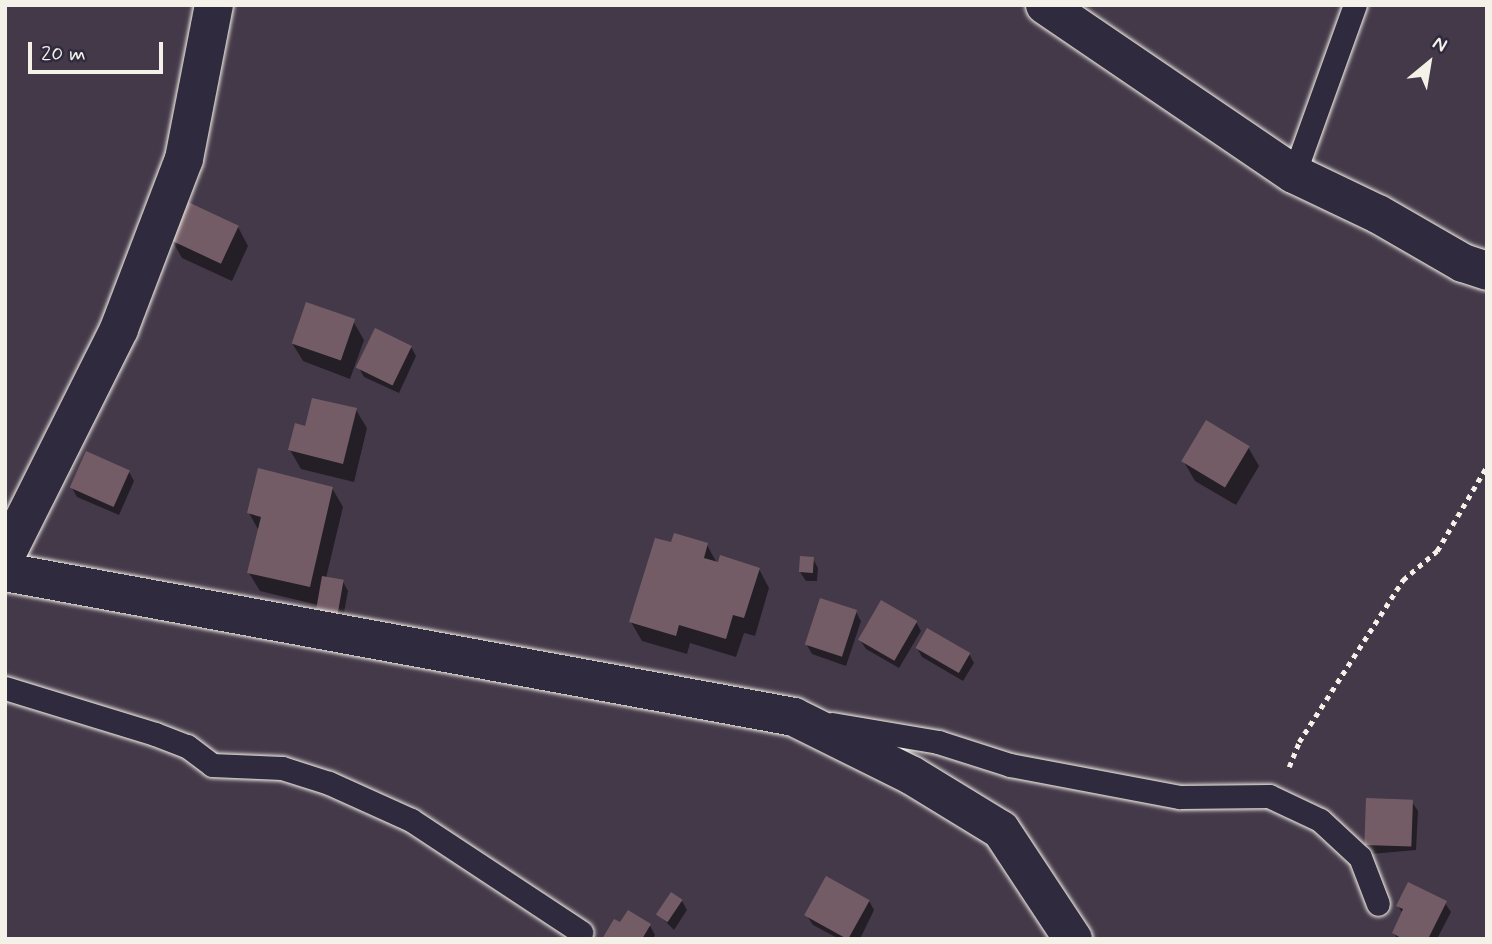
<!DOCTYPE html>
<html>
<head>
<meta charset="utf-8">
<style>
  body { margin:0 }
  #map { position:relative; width:1492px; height:944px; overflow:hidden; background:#443949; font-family:Mynerve,sans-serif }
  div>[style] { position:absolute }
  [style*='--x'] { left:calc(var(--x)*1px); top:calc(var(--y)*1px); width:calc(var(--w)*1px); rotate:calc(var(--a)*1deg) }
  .shadow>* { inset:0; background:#0007 }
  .building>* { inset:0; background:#745c66; transform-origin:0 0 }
  .path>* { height:4.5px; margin-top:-2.25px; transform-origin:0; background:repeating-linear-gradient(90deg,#f4f1e8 0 5px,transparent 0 10px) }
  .roads { filter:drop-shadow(0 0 2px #f4f1e8) drop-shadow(0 0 2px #f4f1e8) }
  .lane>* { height:23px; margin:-11.5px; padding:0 11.5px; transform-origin:11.5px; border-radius:11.5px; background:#2f2a3d }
  .street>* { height:38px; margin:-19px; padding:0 19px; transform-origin:19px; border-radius:19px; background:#2f2a3d }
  span { translate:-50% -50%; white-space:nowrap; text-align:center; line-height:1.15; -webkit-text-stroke:6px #2f2a3d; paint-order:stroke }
  .frame { position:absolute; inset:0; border:7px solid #f4f1e8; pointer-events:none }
  .north { position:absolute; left:1394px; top:28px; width:70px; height:70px; -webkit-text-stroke:5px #2f2a3d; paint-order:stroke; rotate:30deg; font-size:19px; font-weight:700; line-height:28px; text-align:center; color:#f4f1e8 }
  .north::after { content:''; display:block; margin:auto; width:24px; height:32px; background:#f4f1e8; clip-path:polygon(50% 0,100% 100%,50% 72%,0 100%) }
  .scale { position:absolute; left:28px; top:42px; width:135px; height:32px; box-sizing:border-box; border:4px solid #f4f1e8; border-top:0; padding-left:9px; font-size:21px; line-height:24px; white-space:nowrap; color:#f4f1e8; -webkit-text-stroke:5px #2f2a3d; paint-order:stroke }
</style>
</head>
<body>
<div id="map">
  <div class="shadow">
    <div style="clip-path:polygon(238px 227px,248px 246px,232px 281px,182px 258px,171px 239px)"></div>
    <div style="clip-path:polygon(353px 321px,364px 340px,350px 379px,303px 361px,292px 343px)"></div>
    <div style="clip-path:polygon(411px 347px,416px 356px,399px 393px,364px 377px,359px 368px)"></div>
    <div style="clip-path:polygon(356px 410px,367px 428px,354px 482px,301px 469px,290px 450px)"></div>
    <div style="clip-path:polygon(1248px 447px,1259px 466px,1236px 505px,1195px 481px,1184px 462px)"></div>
    <div style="clip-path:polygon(129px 472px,134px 481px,119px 515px,77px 497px,72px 488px)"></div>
    <div style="clip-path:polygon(332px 488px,343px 507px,326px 578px,343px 582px,348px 591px,341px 629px,318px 605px,260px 591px,249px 573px,259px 531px,249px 513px)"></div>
    <div style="clip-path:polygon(672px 545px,707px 545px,718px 565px,759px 569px,769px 588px,755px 636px,744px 633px,736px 657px,690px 643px,687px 654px,642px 641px,631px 622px)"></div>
    <div style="clip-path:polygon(813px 559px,818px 568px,817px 581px,806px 581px,800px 572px)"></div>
    <div style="clip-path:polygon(856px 612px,861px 621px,846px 666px,812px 654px,807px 645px)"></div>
    <div style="clip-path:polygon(916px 622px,921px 631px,899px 668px,866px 649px,860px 640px)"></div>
    <div style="clip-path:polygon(917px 648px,969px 654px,974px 663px,963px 681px,922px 657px)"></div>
    <div style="clip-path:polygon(1412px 802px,1418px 811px,1416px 850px,1371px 854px,1366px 844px)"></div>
    <div style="clip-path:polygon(682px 901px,687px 910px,674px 930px,658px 914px)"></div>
    <div style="clip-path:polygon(869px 901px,874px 910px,860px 939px,839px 939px,813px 925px,807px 916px)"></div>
    <div style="clip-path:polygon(1445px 903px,1451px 912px,1437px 939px,1397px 939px,1394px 933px,1403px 914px,1398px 906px)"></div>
    <div style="clip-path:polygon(621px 925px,650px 926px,655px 935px,653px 939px,604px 939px)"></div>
  </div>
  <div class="building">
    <div style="left:188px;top:202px;width:56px;height:42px;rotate:25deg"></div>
    <div style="left:306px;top:302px;width:52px;height:44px;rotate:19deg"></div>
    <div style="left:375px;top:328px;width:41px;height:44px;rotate:26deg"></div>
    <div style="clip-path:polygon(312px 398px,357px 408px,343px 464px,288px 450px,295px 423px,305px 426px)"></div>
    <div style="left:1206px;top:420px;width:51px;height:48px;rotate:31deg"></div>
    <div style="left:86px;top:451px;width:48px;height:40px;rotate:24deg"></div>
    <div style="clip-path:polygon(258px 468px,333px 487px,310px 587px,247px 573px,261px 517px,247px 513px)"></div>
    <div style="clip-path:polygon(674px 533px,708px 543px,704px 558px,718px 562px,720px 555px,760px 568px,744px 618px,733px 615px,726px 639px,679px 625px,676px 636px,629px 622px,655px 538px,671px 542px)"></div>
    <div style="left:800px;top:556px;width:14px;height:16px;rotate:4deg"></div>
    <div style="left:322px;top:576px;width:22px;height:41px;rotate:10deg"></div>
    <div style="left:820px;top:598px;width:39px;height:49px;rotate:18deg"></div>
    <div style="left:881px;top:600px;width:42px;height:46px;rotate:30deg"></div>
    <div style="left:927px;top:628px;width:50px;height:23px;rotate:30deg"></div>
    <div style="left:1366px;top:798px;width:47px;height:47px;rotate:2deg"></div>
    <div style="left:826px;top:876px;width:50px;height:45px;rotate:29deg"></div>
    <div style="clip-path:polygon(1408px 882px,1447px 901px,1428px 939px,1403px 939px,1392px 933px,1403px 909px,1396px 906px)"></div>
    <div style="left:671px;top:892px;width:14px;height:27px;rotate:34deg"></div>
    <div style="clip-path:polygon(628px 910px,651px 924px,642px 939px,602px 939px,614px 919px,620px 922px)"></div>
  </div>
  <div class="path">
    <div style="--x:1289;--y:767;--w:27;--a:-68"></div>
    <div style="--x:1299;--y:742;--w:193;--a:-57.3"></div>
    <div style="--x:1403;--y:580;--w:45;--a:-40.5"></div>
    <div style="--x:1437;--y:551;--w:99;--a:-59.5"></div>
  </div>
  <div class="roads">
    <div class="lane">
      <div style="--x:1294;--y:174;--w:180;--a:-70.2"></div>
      <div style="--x:5;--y:688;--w:157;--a:17"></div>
      <div style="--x:155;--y:734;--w:34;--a:21"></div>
      <div style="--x:187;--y:746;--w:31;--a:37"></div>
      <div style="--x:212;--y:765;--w:70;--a:2.5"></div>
      <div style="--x:282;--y:768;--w:49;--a:17.7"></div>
      <div style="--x:329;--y:783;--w:90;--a:24.3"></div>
      <div style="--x:411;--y:820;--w:204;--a:33.4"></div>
      <div style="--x:832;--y:724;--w:108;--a:9.6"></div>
      <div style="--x:938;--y:742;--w:76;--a:17.7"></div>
      <div style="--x:1010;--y:765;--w:173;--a:10.7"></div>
      <div style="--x:1180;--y:797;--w:89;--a:-0.6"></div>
      <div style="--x:1269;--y:796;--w:56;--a:25.2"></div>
      <div style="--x:1320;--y:820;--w:54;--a:42.8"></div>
      <div style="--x:1360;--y:857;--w:50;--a:69"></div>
    </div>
    <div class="street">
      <div style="--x:1045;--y:5;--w:301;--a:34.2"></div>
      <div style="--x:1294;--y:174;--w:93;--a:25.5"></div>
      <div style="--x:1378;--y:214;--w:98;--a:30"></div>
      <div style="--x:1463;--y:263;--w:25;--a:18"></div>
      <div style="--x:5;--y:557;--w:255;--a:-63.4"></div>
      <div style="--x:119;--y:329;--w:182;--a:-69.1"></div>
      <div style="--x:184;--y:159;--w:157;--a:-79"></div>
      <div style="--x:5;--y:572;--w:802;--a:10.41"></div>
      <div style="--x:794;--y:717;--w:131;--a:26.4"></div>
      <div style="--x:911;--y:775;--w:105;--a:31.4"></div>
      <div style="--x:1001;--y:830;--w:131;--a:56.6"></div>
    </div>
  </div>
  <div class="frame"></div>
  <div class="north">N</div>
  <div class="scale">20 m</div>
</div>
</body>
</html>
